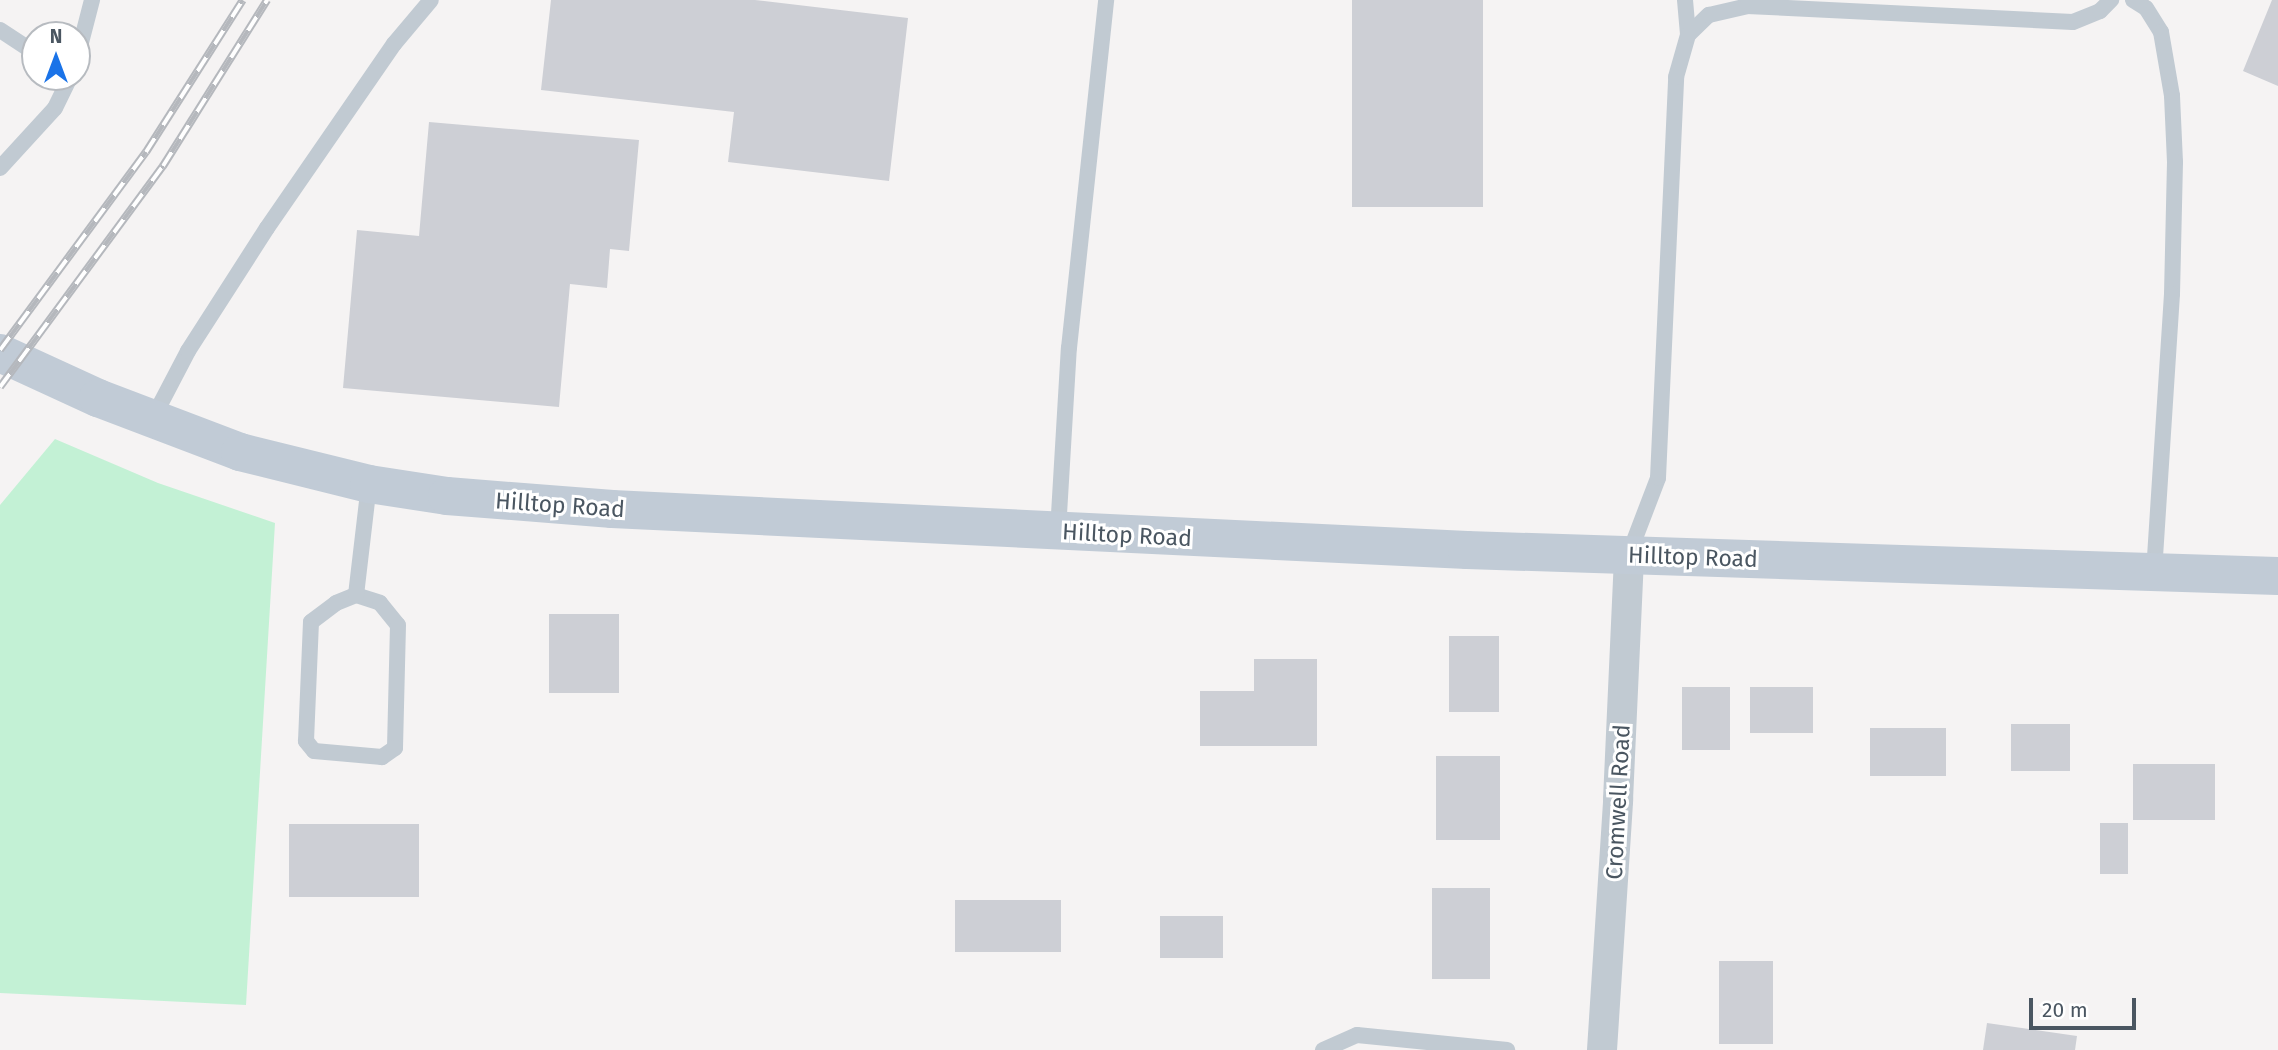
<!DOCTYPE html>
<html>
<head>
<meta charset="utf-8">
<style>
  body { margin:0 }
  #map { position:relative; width:2278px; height:1050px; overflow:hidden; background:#f5f3f3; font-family:"Fira Sans",sans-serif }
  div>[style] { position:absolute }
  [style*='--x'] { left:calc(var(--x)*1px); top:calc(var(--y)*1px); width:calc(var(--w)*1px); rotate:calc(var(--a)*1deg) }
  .green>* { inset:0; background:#c3f1d5 }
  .building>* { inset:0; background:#cdcfd5; transform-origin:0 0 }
  .lane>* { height:16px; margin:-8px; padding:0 8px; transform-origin:8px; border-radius:8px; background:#c1cad2 }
  .street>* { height:30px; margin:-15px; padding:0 15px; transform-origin:15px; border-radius:15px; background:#c1cad2 }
  .secondary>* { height:38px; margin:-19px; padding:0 19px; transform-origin:19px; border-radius:19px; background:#c1cbd6 }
  .rail>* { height:8px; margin-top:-4px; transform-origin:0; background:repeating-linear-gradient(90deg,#fff 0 16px,#b5b8bd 0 32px); box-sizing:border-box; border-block:2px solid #b5b8bd }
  span { translate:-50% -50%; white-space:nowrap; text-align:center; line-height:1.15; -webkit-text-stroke:6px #fff; paint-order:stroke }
  .street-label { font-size:23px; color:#4a5661 }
  .north { position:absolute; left:21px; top:21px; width:70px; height:70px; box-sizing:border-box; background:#fff; border:2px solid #b7bbc0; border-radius:50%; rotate:0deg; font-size:19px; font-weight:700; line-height:28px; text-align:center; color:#4a5661 }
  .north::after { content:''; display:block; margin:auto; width:24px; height:32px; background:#1a73e8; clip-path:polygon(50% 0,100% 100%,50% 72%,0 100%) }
  .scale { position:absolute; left:2029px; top:998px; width:107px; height:32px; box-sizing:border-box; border:4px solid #4a5661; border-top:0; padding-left:9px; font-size:21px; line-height:24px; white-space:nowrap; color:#4a5661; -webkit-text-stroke:5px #fff; paint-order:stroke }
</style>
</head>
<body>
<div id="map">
  <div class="green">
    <div style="clip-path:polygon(55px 439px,158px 483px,275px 523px,246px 1005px,0 993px,0 505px)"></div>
  </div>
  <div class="building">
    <div style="clip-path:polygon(551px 0,755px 0,908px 18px,889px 181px,728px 162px,734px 112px,541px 90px)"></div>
    <div style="left:1352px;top:0;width:131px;height:207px"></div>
    <div style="clip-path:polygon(2272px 0,2278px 0,2278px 86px,2243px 71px)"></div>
    <div style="clip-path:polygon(429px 122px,639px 140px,629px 251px,610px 249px,607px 288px,570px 284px,559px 407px,343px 388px,357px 230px,419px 236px)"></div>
    <div style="left:549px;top:614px;width:70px;height:79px"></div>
    <div style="left:1449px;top:636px;width:50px;height:76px"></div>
    <div style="clip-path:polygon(1254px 659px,1317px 659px,1317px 746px,1200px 746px,1200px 691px,1254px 691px)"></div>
    <div style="left:1682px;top:687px;width:48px;height:63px"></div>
    <div style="left:1750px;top:687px;width:63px;height:46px"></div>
    <div style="left:2011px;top:724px;width:59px;height:47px"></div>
    <div style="left:1870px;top:728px;width:76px;height:48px"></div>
    <div style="left:1436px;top:756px;width:64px;height:84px"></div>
    <div style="left:2133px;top:764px;width:82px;height:56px"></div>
    <div style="left:2100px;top:823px;width:28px;height:51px"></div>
    <div style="left:289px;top:824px;width:130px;height:73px"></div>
    <div style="left:1432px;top:888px;width:58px;height:91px"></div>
    <div style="left:955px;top:900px;width:106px;height:52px"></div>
    <div style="left:1160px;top:916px;width:63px;height:42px"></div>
    <div style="left:1719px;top:961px;width:54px;height:83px"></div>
    <div style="clip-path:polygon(1987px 1023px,2077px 1036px,2075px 1050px,1983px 1050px)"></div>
  </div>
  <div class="lane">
    <div style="--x:1685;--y:0;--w:35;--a:85"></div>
    <div style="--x:2133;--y:0;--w:15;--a:32"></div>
    <div style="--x:2146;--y:8;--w:28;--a:58"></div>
    <div style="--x:2161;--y:32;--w:65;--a:80.2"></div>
    <div style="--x:2172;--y:96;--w:66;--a:87.4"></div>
    <div style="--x:2175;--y:162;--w:132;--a:91.3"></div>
    <div style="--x:2172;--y:294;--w:280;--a:93.7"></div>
    <div style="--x:0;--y:30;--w:42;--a:33.3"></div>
    <div style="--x:77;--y:58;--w:60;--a:-75.5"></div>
    <div style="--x:0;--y:168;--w:81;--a:-47.5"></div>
    <div style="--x:55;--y:108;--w:34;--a:-64"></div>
    <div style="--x:152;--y:420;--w:78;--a:-62.4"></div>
    <div style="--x:188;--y:351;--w:146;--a:-57.3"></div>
    <div style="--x:267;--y:228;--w:224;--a:-55.4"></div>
    <div style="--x:394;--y:44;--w:57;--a:-49.9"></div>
    <div style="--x:1058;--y:531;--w:183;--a:-86.6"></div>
    <div style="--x:1069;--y:348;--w:350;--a:-83.9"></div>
    <div style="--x:1629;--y:554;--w:81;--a:-69.1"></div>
    <div style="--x:1658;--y:478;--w:401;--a:-87.4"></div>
    <div style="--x:1676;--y:77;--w:44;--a:-74.1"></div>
    <div style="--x:1688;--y:35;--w:29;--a:-44"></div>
    <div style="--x:1709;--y:15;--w:39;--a:-13"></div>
    <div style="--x:1747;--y:6;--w:326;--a:2.8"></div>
    <div style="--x:2073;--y:22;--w:29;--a:-22"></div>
    <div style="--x:2100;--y:11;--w:16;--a:-45"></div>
    <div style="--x:356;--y:595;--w:25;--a:18"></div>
    <div style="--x:380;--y:603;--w:28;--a:51"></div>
    <div style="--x:398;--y:625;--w:123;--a:91.4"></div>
    <div style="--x:395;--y:748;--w:16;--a:145"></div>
    <div style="--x:382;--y:757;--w:68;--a:-175"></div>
    <div style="--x:314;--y:751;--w:13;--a:-129"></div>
    <div style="--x:306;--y:741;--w:119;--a:-87.6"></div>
    <div style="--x:311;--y:622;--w:31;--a:-37"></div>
    <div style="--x:336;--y:603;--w:22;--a:-22"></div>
    <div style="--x:356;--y:595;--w:112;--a:-83.3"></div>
    <div style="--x:1323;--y:1050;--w:37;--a:-24"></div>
    <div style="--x:1357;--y:1035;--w:151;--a:5.7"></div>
  </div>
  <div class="street">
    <div style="--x:1602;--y:1050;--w:251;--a:-86.3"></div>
    <div style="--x:1618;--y:800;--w:246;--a:-87.4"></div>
  </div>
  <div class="secondary">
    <div style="--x:0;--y:353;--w:108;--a:24.7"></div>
    <div style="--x:98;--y:398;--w:152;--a:20.8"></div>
    <div style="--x:240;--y:452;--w:133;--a:13.9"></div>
    <div style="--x:369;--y:484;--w:79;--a:8.7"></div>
    <div style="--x:447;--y:496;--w:166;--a:4.5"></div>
    <div style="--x:612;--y:509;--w:856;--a:2.75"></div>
    <div style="--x:1467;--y:550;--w:811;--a:1.84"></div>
  </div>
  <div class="rail">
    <div style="--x:0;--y:350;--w:246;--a:-53.6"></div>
    <div style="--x:146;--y:152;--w:180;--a:-57.5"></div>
    <div style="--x:0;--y:387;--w:275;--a:-53.6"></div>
    <div style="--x:163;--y:166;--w:196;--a:-57.9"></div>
  </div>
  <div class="street-label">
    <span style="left:560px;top:505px;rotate:4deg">Hilltop Road</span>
    <span style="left:1127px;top:535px;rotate:3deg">Hilltop Road</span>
    <span style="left:1693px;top:557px;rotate:2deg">Hilltop Road</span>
    <span style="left:1618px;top:802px;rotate:-87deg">Cromwell Road</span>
  </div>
  <div class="north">N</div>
  <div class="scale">20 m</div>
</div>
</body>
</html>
